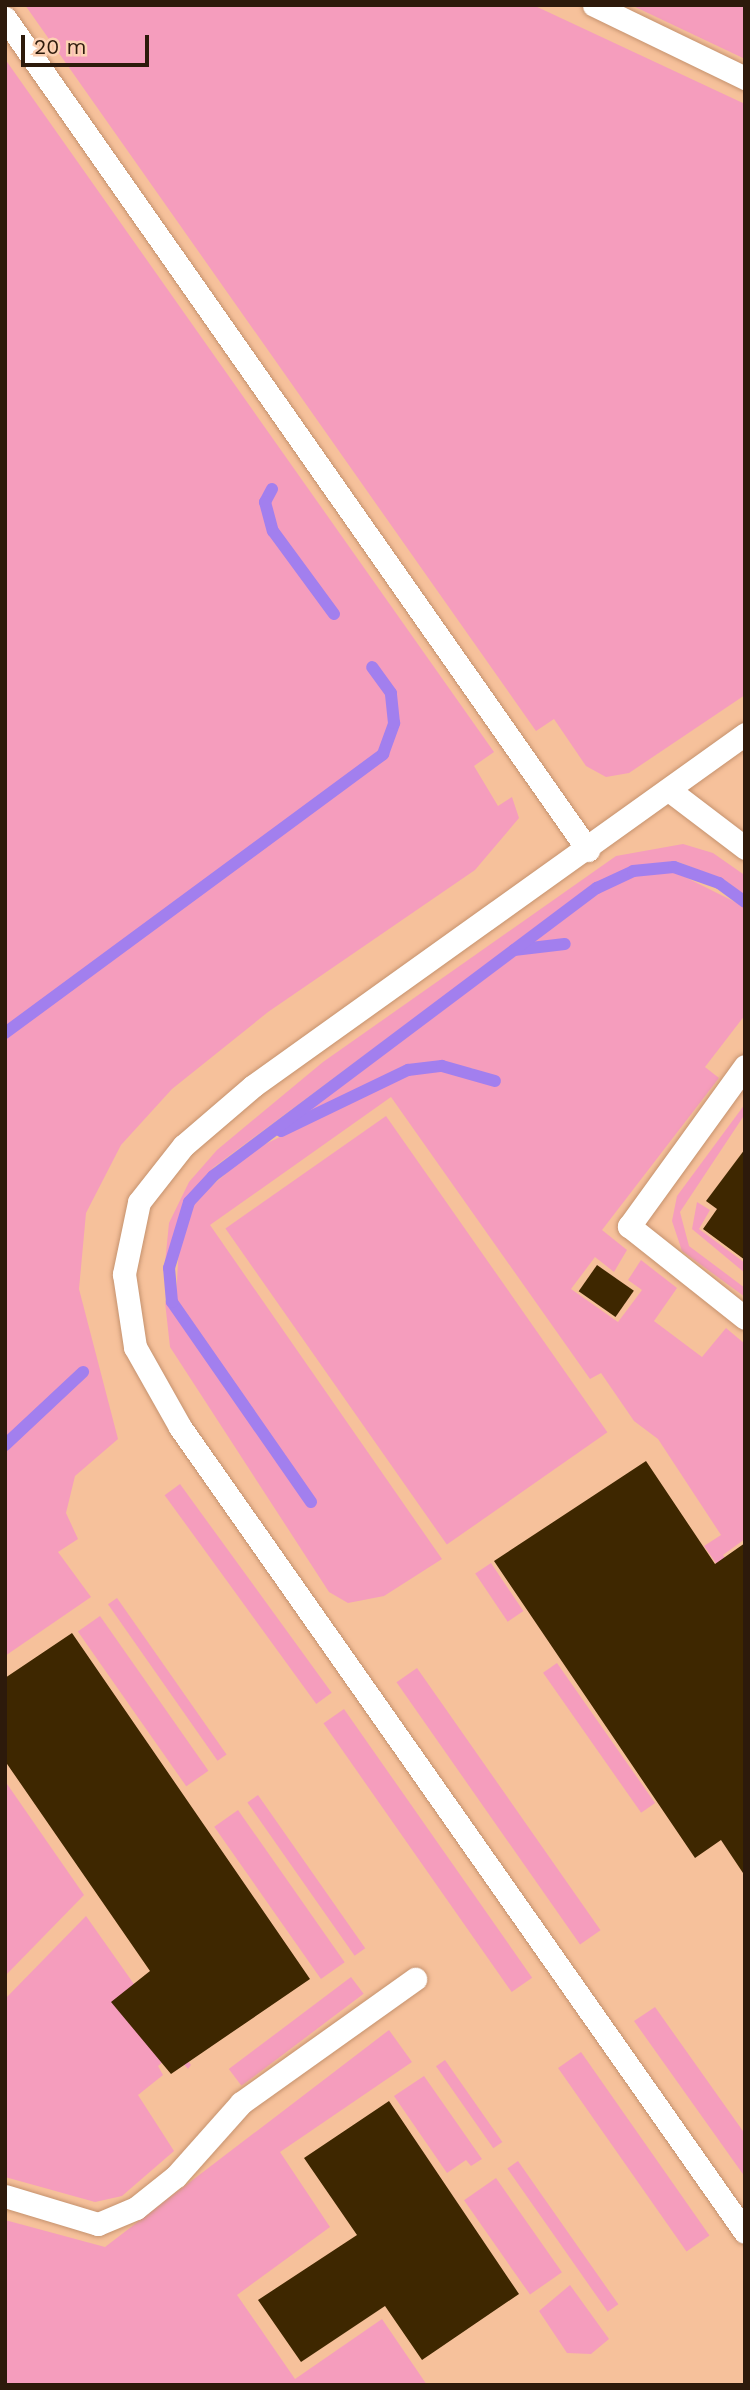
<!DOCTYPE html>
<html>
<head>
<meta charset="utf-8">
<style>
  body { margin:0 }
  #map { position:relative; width:750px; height:2390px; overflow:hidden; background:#f6c19b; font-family:"Work Sans",sans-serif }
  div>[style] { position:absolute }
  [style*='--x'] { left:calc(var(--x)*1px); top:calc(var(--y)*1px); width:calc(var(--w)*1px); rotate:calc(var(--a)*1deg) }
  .green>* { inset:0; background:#f59dbd; transform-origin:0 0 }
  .stream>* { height:12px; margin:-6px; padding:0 6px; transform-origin:6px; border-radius:6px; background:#a27fee }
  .building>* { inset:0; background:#3e2700; transform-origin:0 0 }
  .roads { filter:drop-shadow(0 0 2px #c5926e) drop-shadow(0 0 2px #c5926e) }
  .service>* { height:23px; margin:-11.5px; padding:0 11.5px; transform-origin:11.5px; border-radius:11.5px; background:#fff }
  span { translate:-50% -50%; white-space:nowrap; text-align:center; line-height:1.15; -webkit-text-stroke:7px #fcd1b3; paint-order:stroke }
  .frame { position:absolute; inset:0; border:7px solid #2d1a0b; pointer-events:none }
  .scale { position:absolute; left:21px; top:35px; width:128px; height:32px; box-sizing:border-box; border:4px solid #2d1a0b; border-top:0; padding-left:9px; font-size:21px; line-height:24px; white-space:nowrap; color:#2d1a0b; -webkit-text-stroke:5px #fcd1b3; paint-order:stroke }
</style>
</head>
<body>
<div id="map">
  <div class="green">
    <div style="clip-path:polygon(25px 5px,533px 5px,745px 104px,745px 695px,629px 773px,606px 777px,586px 766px,554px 719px,536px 731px)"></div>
    <div style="clip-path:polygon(631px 5px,745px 5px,745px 59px)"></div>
    <div style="clip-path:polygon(5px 59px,494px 752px,474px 766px,498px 806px,512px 797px,519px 818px,475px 870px,268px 1012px,172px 1089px,121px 1145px,86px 1213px,79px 1289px,118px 1439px,75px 1476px,66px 1513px,78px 1539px,58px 1552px,91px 1597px,5px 1656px)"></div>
    <div style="clip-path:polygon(683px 844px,713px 853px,743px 874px,745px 895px,725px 880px,676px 861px,634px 866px,596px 883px,214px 1167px,187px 1197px,165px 1263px,169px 1223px,189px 1182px,217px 1150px,323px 1062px,616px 856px)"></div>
    <div style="clip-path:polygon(673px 871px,745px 907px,745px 1015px,705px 1067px,719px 1078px,602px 1230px,627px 1250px,614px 1272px,595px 1257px,571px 1289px,618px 1322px,642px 1290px,628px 1280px,641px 1260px,677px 1288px,654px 1321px,702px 1357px,726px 1328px,745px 1344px,745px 1539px,723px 1555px,732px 1569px,724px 1575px,704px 1546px,721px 1535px,658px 1439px,634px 1421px,601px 1373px,590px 1379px,391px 1097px,210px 1225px,442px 1559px,384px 1596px,348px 1603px,329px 1592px,170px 1347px,165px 1302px,315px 1508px,176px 1300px,179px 1243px,191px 1204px,253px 1150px,410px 1074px,442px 1069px,499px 1083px,472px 1068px,408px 1067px,276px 1130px,514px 953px,564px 948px,565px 941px,521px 947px,599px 892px,634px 875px)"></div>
    <div style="clip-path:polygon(745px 1104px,745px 1114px,680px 1212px,689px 1246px,745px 1288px,745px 1297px,682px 1251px,672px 1221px,677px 1196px)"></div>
    <div style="left:386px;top:1116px;width:386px;height:196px;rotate:55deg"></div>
    <div style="clip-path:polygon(697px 1202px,710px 1210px,699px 1229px,745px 1263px,745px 1273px,692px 1229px)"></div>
    <div style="left:180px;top:1484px;width:258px;height:19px;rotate:54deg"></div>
    <div style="left:491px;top:1563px;width:58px;height:19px;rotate:56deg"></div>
    <div style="left:117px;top:1598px;width:191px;height:11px;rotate:55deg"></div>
    <div style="left:100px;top:1616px;width:189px;height:27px;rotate:55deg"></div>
    <div style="left:557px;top:1663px;width:171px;height:17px;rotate:55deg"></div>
    <div style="left:417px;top:1668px;width:320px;height:25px;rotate:55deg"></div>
    <div style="left:344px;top:1709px;width:328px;height:25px;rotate:55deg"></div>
    <div style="clip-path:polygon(5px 1781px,84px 1895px,5px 1976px)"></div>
    <div style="left:258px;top:1795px;width:187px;height:13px;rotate:55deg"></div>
    <div style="left:238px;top:1810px;width:186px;height:29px;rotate:55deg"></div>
    <div style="clip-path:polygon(86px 1916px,191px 2065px,188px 2069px,174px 2053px,158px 2066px,163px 2075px,138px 2095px,174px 2151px,122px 2196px,95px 2202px,5px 2177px,5px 1999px)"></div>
    <div style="left:351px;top:1977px;width:21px;height:153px;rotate:53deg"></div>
    <div style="clip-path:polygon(655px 2007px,745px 2134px,745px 2177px,634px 2021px)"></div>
    <div style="clip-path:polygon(389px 2030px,412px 2062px,280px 2152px,330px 2227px,237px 2295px,295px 2379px,382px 2319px,427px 2385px,5px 2385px,5px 2220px,105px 2247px)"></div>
    <div style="left:581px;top:2052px;width:224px;height:28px;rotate:55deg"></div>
    <div style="left:445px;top:2060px;width:100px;height:11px;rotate:55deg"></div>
    <div style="clip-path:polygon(424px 2076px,482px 2159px,471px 2166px,466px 2160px,447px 2173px,394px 2096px)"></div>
    <div style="left:518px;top:2161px;width:175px;height:13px;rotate:55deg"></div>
    <div style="left:496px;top:2178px;width:115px;height:39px;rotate:55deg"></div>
    <div style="clip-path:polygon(570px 2285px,609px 2339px,591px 2354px,567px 2353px,539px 2311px)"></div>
  </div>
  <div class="stream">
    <div style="--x:272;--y:489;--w:15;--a:118"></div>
    <div style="--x:265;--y:502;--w:30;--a:75"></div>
    <div style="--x:273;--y:531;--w:103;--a:53.7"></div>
    <div style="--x:514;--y:950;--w:51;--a:-6.7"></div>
    <div style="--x:5;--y:1033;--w:470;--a:-36.4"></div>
    <div style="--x:383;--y:754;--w:33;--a:-70"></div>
    <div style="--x:394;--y:723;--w:30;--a:-96"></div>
    <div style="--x:391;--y:693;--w:32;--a:-126"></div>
    <div style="--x:281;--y:1131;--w:141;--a:-25.7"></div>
    <div style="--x:408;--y:1070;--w:34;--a:-7"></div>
    <div style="--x:442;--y:1066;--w:55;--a:15.8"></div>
    <div style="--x:5;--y:1445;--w:107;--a:-43.1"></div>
    <div style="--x:311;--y:1502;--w:244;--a:-124.8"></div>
    <div style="--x:172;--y:1302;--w:34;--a:-95"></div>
    <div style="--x:169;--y:1268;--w:69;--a:-73.1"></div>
    <div style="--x:189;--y:1202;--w:35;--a:-47"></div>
    <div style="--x:213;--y:1176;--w:480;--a:-36.9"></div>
    <div style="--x:597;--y:888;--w:40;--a:-25"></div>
    <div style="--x:633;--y:871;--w:41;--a:-5.6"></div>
    <div style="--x:674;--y:867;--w:48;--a:19.6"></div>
    <div style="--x:719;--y:883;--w:32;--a:36"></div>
  </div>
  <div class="building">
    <div style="clip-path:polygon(745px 1149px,745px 1260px,703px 1229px,717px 1209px,706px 1201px)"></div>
    <div style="left:597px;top:1265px;width:45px;height:32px;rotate:35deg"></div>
    <div style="clip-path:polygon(646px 1461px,715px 1564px,745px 1543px,745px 1876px,721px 1840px,695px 1858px,494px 1561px)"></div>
    <div style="clip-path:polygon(72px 1633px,310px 1979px,171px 2074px,111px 2002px,150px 1971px,5px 1761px,5px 1678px)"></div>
    <div style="clip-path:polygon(389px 2101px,519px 2294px,422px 2360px,385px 2306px,301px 2362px,258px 2300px,357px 2235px,304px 2158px)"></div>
  </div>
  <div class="roads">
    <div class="service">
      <div style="--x:594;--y:5;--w:168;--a:25.8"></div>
      <div style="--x:5;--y:18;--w:1016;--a:54.98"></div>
      <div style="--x:745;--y:734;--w:605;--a:144.42"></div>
      <div style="--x:253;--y:1086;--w:92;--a:139.4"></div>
      <div style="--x:183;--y:1146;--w:71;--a:128.2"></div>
      <div style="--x:139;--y:1202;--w:74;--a:101.8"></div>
      <div style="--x:124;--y:1274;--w:74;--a:81.4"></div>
      <div style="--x:135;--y:1347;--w:92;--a:60.6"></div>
      <div style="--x:180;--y:1427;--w:983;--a:54.94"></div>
      <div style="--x:669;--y:790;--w:96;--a:37.3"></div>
      <div style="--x:745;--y:1066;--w:198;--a:125.9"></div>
      <div style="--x:629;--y:1226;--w:148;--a:38.4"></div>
      <div style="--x:5;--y:2196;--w:97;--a:16.8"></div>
      <div style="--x:98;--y:2224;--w:41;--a:-22.8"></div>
      <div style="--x:136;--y:2208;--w:51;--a:-38.7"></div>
      <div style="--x:176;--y:2176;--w:98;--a:-48.3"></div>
      <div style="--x:241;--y:2103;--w:214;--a:-35.5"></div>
    </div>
  </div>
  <div class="frame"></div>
  <div class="scale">20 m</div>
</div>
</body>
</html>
